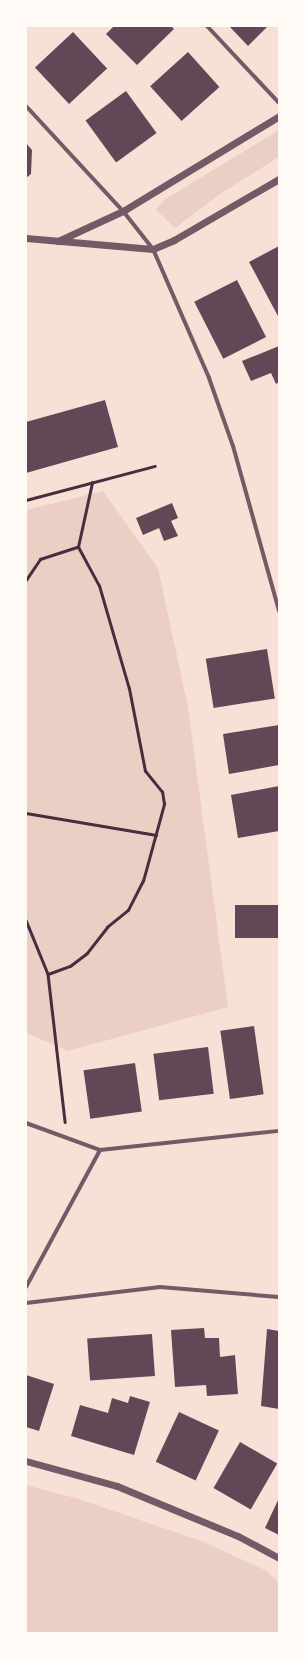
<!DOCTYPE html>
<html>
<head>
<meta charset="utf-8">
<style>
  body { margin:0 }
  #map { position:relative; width:305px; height:1659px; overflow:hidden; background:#f7e1d7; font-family:"DM Sans",sans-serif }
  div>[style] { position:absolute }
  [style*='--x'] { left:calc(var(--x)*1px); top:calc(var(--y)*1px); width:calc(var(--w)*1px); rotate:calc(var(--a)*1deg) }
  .green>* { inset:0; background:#ebcfc5 }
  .building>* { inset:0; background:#644757; transform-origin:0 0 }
  .path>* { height:2.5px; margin:-1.25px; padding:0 1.25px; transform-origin:1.25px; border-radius:1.25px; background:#4a2c40 }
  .minor>* { height:4px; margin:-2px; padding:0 2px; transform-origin:2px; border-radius:2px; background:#755966 }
  .tertiary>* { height:7px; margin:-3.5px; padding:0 3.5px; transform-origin:3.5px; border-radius:3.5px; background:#755966 }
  span { translate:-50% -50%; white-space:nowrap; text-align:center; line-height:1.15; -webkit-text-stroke:4px #fffaf5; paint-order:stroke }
  .frame { position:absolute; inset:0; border:27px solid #fffaf5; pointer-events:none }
</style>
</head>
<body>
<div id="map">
  <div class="green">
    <div style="clip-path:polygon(279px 130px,279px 157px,223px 192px,175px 228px,156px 210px,164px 200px)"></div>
    <div style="clip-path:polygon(103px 491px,158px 568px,188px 707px,228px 1007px,68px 1051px,26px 1033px,26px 510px)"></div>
    <div style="clip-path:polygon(26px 1485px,79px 1499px,204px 1542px,267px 1571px,279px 1583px,279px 1633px,26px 1633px)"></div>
  </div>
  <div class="building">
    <div style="clip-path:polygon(114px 26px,171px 26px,174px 29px,137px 65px,106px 34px)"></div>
    <div style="clip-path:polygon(229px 26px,268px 26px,248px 46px)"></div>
    <div style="left:73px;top:32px;width:50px;height:52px;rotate:47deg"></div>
    <div style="left:188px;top:52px;width:47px;height:51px;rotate:48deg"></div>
    <div style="left:126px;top:91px;width:52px;height:50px;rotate:54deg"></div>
    <div style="clip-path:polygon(26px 143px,32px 150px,31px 174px,26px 178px)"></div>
    <div style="clip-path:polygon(279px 246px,279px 318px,249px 262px)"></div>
    <div style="left:237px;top:280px;width:64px;height:48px;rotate:63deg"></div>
    <div style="clip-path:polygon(279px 346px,279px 382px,276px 384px,271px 373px,251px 381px,242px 361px)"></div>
    <div style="clip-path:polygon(105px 400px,118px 447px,26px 473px,26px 422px)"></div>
    <div style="clip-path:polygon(172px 503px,178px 518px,171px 521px,178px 536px,164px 541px,159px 528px,143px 535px,136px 518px)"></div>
    <div style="left:267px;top:649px;width:50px;height:62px;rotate:81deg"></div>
    <div style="clip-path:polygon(279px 725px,279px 765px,229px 774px,223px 734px)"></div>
    <div style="clip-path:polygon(279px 786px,279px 831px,238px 838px,231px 795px)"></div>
    <div style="left:279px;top:905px;width:33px;height:44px;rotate:90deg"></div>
    <div style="left:254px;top:1026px;width:69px;height:34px;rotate:82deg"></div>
    <div style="left:208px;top:1047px;width:47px;height:55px;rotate:83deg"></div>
    <div style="left:135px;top:1063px;width:49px;height:52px;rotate:82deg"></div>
    <div style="clip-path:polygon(204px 1328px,205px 1338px,219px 1338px,220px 1357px,235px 1355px,238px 1394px,207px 1396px,206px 1385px,175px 1387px,171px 1330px)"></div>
    <div style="clip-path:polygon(267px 1329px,279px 1331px,279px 1409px,261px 1406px)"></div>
    <div style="left:152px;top:1334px;width:42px;height:65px;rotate:86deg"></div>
    <div style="clip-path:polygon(26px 1375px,54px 1384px,39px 1431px,26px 1427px)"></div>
    <div style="clip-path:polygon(130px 1396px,150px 1402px,134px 1455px,71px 1436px,80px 1405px,108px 1413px,112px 1398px,128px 1403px)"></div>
    <div style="left:179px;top:1412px;width:44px;height:55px;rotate:25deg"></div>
    <div style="left:240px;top:1442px;width:43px;height:53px;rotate:30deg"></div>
    <div style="clip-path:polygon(279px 1498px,279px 1535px,265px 1528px)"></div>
  </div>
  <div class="path">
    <div style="--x:26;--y:500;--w:133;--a:-14.8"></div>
    <div style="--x:26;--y:580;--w:25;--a:-56"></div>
    <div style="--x:40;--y:559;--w:40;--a:-18"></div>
    <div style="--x:78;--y:547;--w:66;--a:-77.7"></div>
    <div style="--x:26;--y:813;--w:132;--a:9.6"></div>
    <div style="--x:26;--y:920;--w:58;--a:67.8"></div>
    <div style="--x:48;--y:974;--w:149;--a:83.4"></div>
    <div style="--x:48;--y:974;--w:23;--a:-20"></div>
    <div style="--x:70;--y:966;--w:21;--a:-37"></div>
    <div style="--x:87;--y:953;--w:33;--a:-52"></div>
    <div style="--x:107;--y:927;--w:27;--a:-39"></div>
    <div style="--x:128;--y:910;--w:33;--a:-63"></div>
    <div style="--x:143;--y:881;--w:80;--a:-74.7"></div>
    <div style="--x:164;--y:804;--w:12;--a:-99"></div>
    <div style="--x:162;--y:792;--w:27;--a:-129"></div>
    <div style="--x:145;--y:771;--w:84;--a:-101"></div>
    <div style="--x:129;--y:689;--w:107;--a:-106.2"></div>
    <div style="--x:99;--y:586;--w:44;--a:-118.3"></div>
  </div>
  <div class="minor">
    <div style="--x:207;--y:26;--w:105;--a:46.9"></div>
    <div style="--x:26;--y:106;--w:143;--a:47.3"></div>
    <div style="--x:123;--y:211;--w:48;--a:51.7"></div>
    <div style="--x:153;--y:249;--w:141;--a:66.5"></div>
    <div style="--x:209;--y:378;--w:72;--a:70.6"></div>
    <div style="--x:233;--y:446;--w:171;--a:74.4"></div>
    <div style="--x:26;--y:1123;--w:79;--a:20"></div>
    <div style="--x:100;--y:1150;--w:180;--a:-6.1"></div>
    <div style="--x:26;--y:1287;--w:156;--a:-61.6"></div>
    <div style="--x:26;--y:1303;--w:135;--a:-6.8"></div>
    <div style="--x:160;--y:1287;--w:119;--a:4.8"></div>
  </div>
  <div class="tertiary">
    <div style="--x:26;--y:238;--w:127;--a:5"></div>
    <div style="--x:153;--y:249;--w:23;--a:-23"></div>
    <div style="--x:174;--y:240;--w:121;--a:-30.2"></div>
    <div style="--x:58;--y:241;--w:72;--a:-24.8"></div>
    <div style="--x:123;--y:211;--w:183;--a:-31.3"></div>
    <div style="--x:26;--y:1461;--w:94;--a:15.4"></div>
    <div style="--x:117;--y:1486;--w:131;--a:22.5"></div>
    <div style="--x:238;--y:1536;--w:47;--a:28.2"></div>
  </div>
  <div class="frame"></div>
</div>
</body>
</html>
